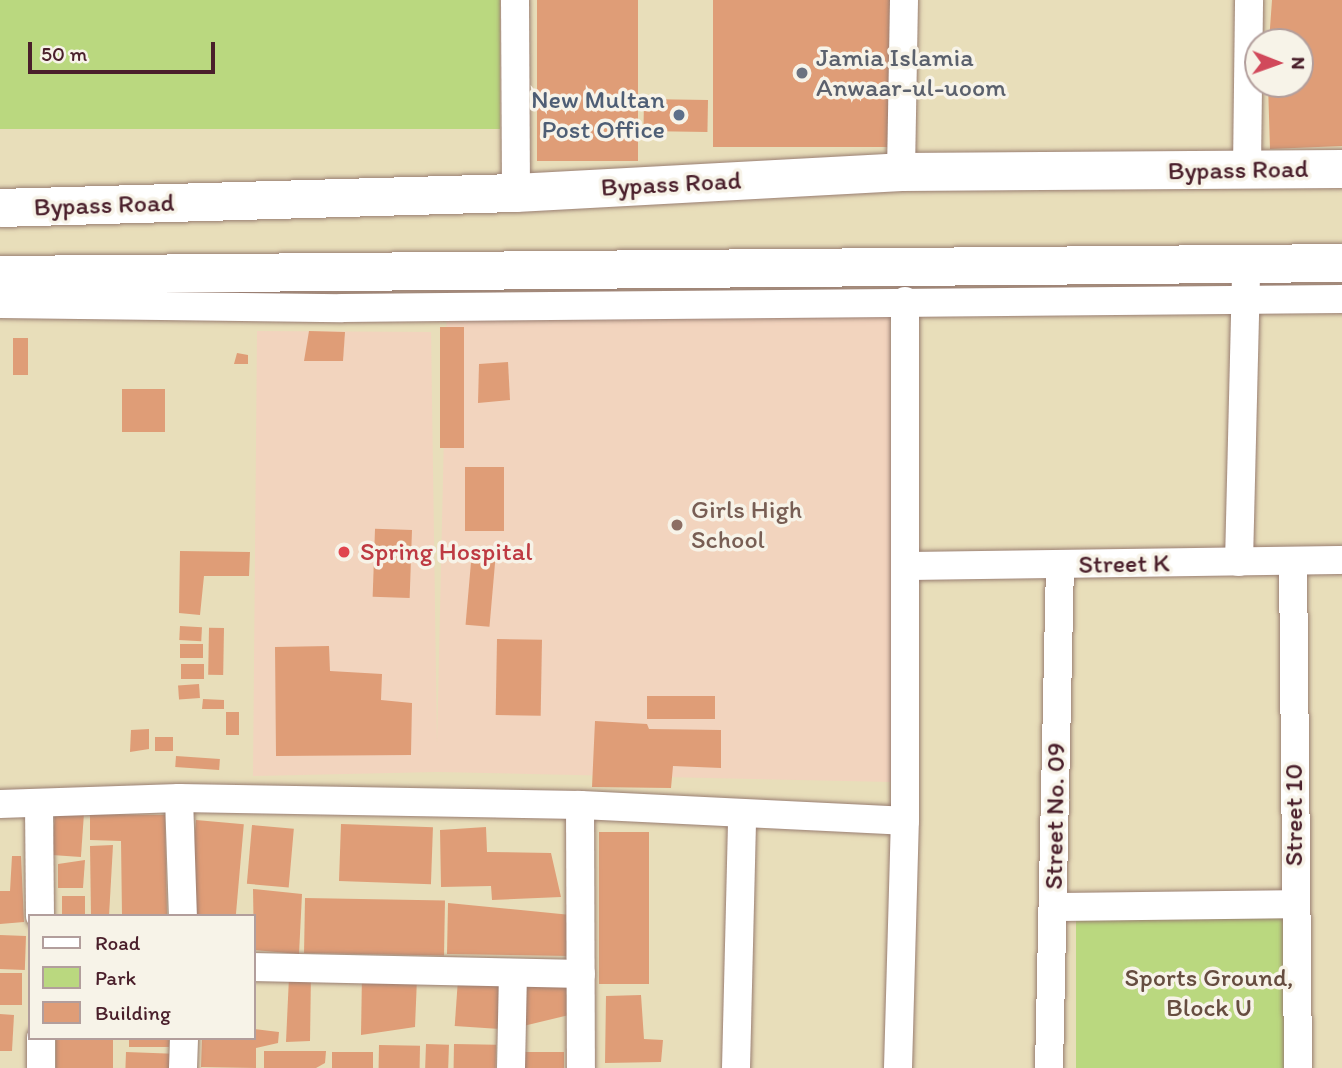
<!DOCTYPE html>
<html>
<head>
<meta charset="utf-8">
<style>
  body { margin:0 }
  #map { position:relative; width:1342px; height:1068px; overflow:hidden; background:#e8deba; font-family:Itim,sans-serif }
  div>[style] { position:absolute }
  [style*='--x'] { left:calc(var(--x)*1px); top:calc(var(--y)*1px); width:calc(var(--w)*1px); rotate:calc(var(--a)*1deg) }
  .built>* { inset:0; background:#f2d4be }
  .green>* { inset:0; background:#bad87f; transform-origin:0 0 }
  .building>* { inset:0; background:#df9d77; transform-origin:0 0 }
  .roads { filter:drop-shadow(0 0 2px #997e72) drop-shadow(0 0 2px #997e72) }
  .street>* { height:28px; margin:-14px; padding:0 14px; transform-origin:14px; border-radius:14px; background:#fff }
  .primary>* { height:38px; margin:-19px; padding:0 19px; transform-origin:19px; border-radius:19px; background:#fff }
  .dots>* { width:19px; height:19px; translate:-50% -50%; box-sizing:border-box; border:4px solid #f7f3e8; border-radius:50% }
  span { translate:-50% -50%; white-space:nowrap; text-align:center; line-height:1.15; -webkit-text-stroke:7px #f7f3e8; paint-order:stroke }
  .worship-label { font-size:26px; color:#5b616d }
  .left { translate:0 -50%; text-align:left }
  .service-label { font-size:26px; color:#4e5e75 }
  .right { translate:-100% -50%; text-align:right }
  .street-label { font-size:26px; color:#4a1f2b }
  .education-label { font-size:26px; color:#785e54 }
  .health-label { font-size:26px; color:#be3a42 }
  .park-label { font-size:26px; color:#664d40 }
  .legend { position:absolute; left:28px; top:914px; width:228px; height:126px; box-sizing:border-box; background:#f7f3e8; border:2px solid #b29e9c; margin:0; padding:9px 12px; list-style:none; font-size:21px; color:#4a1f2b }
  .legend li { display:flex; align-items:center; gap:14px; height:35px }
  .legend b { width:35px; border:2px solid #b29e9c }
  .north { position:absolute; left:1244px; top:28px; width:70px; height:70px; box-sizing:border-box; background:#f7f3e8; border:2px solid #b29e9c; border-radius:50%; rotate:91deg; font-size:19px; font-weight:700; line-height:28px; text-align:center; color:#4a1f2b }
  .north::after { content:''; display:block; margin:auto; width:24px; height:32px; background:#d1495b; clip-path:polygon(50% 0,100% 100%,50% 72%,0 100%) }
  .scale { position:absolute; left:28px; top:42px; width:187px; height:32px; box-sizing:border-box; border:4px solid #4a1f2b; border-top:0; padding-left:9px; font-size:21px; line-height:24px; white-space:nowrap; color:#4a1f2b; -webkit-text-stroke:5px #f7f3e8; paint-order:stroke }
</style>
</head>
<body>
<div id="map">
  <div class="built">
    <div style="clip-path:polygon(447px 300px,890px 301px,893px 782px,437px 772px,253px 776px,257px 331px,431px 332px,437px 744px)"></div>
  </div>
  <div class="green">
    <div style="left:0;top:0;width:500px;height:129px"></div>
    <div style="left:1284px;top:917px;width:151px;height:208px;rotate:90deg"></div>
  </div>
  <div class="building">
    <div style="left:537px;top:0;width:101px;height:161px"></div>
    <div style="left:713px;top:0;width:180px;height:147px"></div>
    <div style="clip-path:polygon(1272px 0,1342px 0,1342px 146px,1270px 149px,1268px 84px,1300px 84px,1300px 42px,1269px 42px)"></div>
    <div style="left:644px;top:99px;width:64px;height:32px;rotate:1deg"></div>
    <div style="left:464px;top:327px;width:121px;height:24px;rotate:90deg"></div>
    <div style="clip-path:polygon(309px 331px,345px 332px,343px 361px,304px 361px)"></div>
    <div style="left:13px;top:338px;width:15px;height:37px"></div>
    <div style="clip-path:polygon(237px 353px,248px 355px,248px 364px,234px 364px)"></div>
    <div style="clip-path:polygon(508px 362px,510px 400px,478px 403px,479px 364px)"></div>
    <div style="left:165px;top:389px;width:43px;height:43px;rotate:90deg"></div>
    <div style="left:504px;top:467px;width:64px;height:39px;rotate:90deg"></div>
    <div style="left:412px;top:530px;width:68px;height:37px;rotate:92deg"></div>
    <div style="clip-path:polygon(180px 551px,250px 552px,249px 576px,204px 576px,200px 615px,179px 613px)"></div>
    <div style="left:472px;top:551px;width:24px;height:74px;rotate:5deg"></div>
    <div style="left:180px;top:626px;width:22px;height:14px;rotate:3deg"></div>
    <div style="left:224px;top:628px;width:47px;height:15px;rotate:91deg"></div>
    <div style="left:497px;top:639px;width:45px;height:76px;rotate:1deg"></div>
    <div style="left:180px;top:644px;width:23px;height:14px"></div>
    <div style="clip-path:polygon(329px 646px,330px 671px,382px 674px,381px 700px,412px 703px,411px 755px,276px 756px,275px 647px)"></div>
    <div style="left:181px;top:664px;width:23px;height:15px"></div>
    <div style="left:199px;top:684px;width:14px;height:21px;rotate:86deg"></div>
    <div style="left:647px;top:696px;width:68px;height:23px"></div>
    <div style="clip-path:polygon(203px 699px,224px 700px,224px 709px,202px 709px)"></div>
    <div style="left:226px;top:712px;width:13px;height:23px"></div>
    <div style="clip-path:polygon(595px 721px,647px 724px,649px 729px,721px 730px,721px 768px,673px 766px,671px 788px,592px 787px)"></div>
    <div style="clip-path:polygon(149px 729px,149px 749px,130px 752px,131px 730px)"></div>
    <div style="left:173px;top:737px;width:14px;height:18px;rotate:90deg"></div>
    <div style="left:176px;top:756px;width:44px;height:11px;rotate:4deg"></div>
    <div style="left:55px;top:812px;width:29px;height:43px;rotate:4deg"></div>
    <div style="clip-path:polygon(90px 814px,165px 815px,167px 916px,122px 916px,121px 841px,90px 840px)"></div>
    <div style="left:196px;top:820px;width:48px;height:96px;rotate:5deg"></div>
    <div style="left:341px;top:824px;width:92px;height:57px;rotate:2deg"></div>
    <div style="left:252px;top:825px;width:42px;height:59px;rotate:5deg"></div>
    <div style="clip-path:polygon(486px 827px,487px 852px,551px 853px,561px 897px,492px 900px,491px 886px,441px 887px,440px 830px)"></div>
    <div style="left:599px;top:832px;width:50px;height:152px"></div>
    <div style="clip-path:polygon(113px 845px,109px 916px,91px 916px,90px 846px)"></div>
    <div style="clip-path:polygon(12px 856px,21px 856px,24px 922px,0 924px,0 891px,10px 891px)"></div>
    <div style="clip-path:polygon(85px 860px,83px 888px,58px 888px,58px 864px)"></div>
    <div style="clip-path:polygon(253px 889px,302px 894px,299px 954px,254px 950px)"></div>
    <div style="left:62px;top:896px;width:23px;height:20px"></div>
    <div style="left:305px;top:898px;width:140px;height:55px;rotate:1deg"></div>
    <div style="clip-path:polygon(448px 903px,571px 915px,570px 956px,447px 954px)"></div>
    <div style="left:26px;top:936px;width:34px;height:26px;rotate:92deg"></div>
    <div style="left:0;top:973px;width:22px;height:32px"></div>
    <div style="clip-path:polygon(311px 973px,310px 1041px,286px 1042px,289px 977px)"></div>
    <div style="clip-path:polygon(362px 975px,417px 978px,415px 1027px,361px 1035px)"></div>
    <div style="clip-path:polygon(518px 978px,569px 979px,569px 1015px,515px 1028px)"></div>
    <div style="left:458px;top:979px;width:49px;height:47px;rotate:4deg"></div>
    <div style="clip-path:polygon(641px 995px,644px 1039px,663px 1040px,661px 1062px,605px 1063px,606px 996px)"></div>
    <div style="clip-path:polygon(0 1014px,14px 1015px,12px 1051px,0 1051px)"></div>
    <div style="clip-path:polygon(254px 1029px,279px 1032px,278px 1043px,256px 1048px,256px 1068px,201px 1067px,202px 1038px,254px 1038px)"></div>
    <div style="left:56px;top:1038px;width:57px;height:30px"></div>
    <div style="left:129px;top:1038px;width:40px;height:9px"></div>
    <div style="left:426px;top:1044px;width:23px;height:24px;rotate:2deg"></div>
    <div style="left:454px;top:1044px;width:42px;height:24px;rotate:1deg"></div>
    <div style="left:379px;top:1045px;width:41px;height:23px;rotate:1deg"></div>
    <div style="clip-path:polygon(264px 1051px,326px 1051px,325px 1063px,316px 1068px,264px 1068px)"></div>
    <div style="left:126px;top:1052px;width:47px;height:16px;rotate:2deg"></div>
    <div style="left:373px;top:1052px;width:16px;height:41px;rotate:90deg"></div>
    <div style="left:517px;top:1052px;width:47px;height:16px"></div>
  </div>
  <div class="roads">
    <div class="street">
      <div style="--x:515;--y:0;--w:193;--a:89.7"></div>
      <div style="--x:1247;--y:168;--w:168;--a:-89.3"></div>
      <div style="--x:901;--y:172;--w:172;--a:-89"></div>
      <div style="--x:0;--y:304;--w:342;--a:0.7"></div>
      <div style="--x:342;--y:308;--w:1000;--a:-0.52"></div>
      <div style="--x:1239;--y:562;--w:280;--a:-88.6"></div>
      <div style="--x:1293;--y:562;--w:506;--a:89.43"></div>
      <div style="--x:906;--y:566;--w:436;--a:-0.8"></div>
      <div style="--x:179;--y:798;--w:118;--a:88.1"></div>
      <div style="--x:0;--y:804;--w:179;--a:-1.9"></div>
      <div style="--x:179;--y:798;--w:401;--a:1"></div>
      <div style="--x:580;--y:805;--w:325;--a:2.8"></div>
      <div style="--x:39;--y:804;--w:112;--a:89.5"></div>
      <div style="--x:580;--y:805;--w:263;--a:89.8"></div>
      <div style="--x:1053;--y:907;--w:241;--a:-0.7"></div>
      <div style="--x:254;--y:967;--w:327;--a:1.2"></div>
      <div style="--x:41;--y:1038;--w:30;--a:90"></div>
      <div style="--x:183;--y:1068;--w:30;--a:-88"></div>
      <div style="--x:511;--y:1068;--w:95;--a:-88.8"></div>
      <div style="--x:736;--y:1068;--w:253;--a:-88.6"></div>
      <div style="--x:898;--y:1068;--w:247;--a:-88.4"></div>
      <div style="--x:905;--y:821;--w:520;--a:-90"></div>
      <div style="--x:1049;--y:1068;--w:504;--a:-88.75"></div>
    </div>
    <div class="primary">
      <div style="--x:0;--y:208;--w:516;--a:-1.67"></div>
      <div style="--x:516;--y:193;--w:386;--a:-3.1"></div>
      <div style="--x:901;--y:172;--w:441;--a:-0.4"></div>
      <div style="--x:0;--y:275;--w:1342;--a:-0.51"></div>
    </div>
  </div>
  <div class="dots">
    <div style="left:802px;top:73px;background:#6b7280"></div>
    <div style="left:679px;top:115px;background:#5c6f8a"></div>
    <div style="left:677px;top:525px;background:#8d6e63"></div>
    <div style="left:344px;top:552px;background:#e0444e"></div>
  </div>
  <div class="worship-label">
    <span class="left" style="left:816px;top:73px">Jamia Islamia<br>Anwaar-ul-uoom</span>
  </div>
  <div class="service-label">
    <span class="right" style="left:665px;top:115px">New Multan<br>Post Office</span>
  </div>
  <div class="street-label">
    <span style="left:1238px;top:170px;rotate:-1deg">Bypass Road</span>
    <span style="left:671px;top:184px;rotate:-3deg">Bypass Road</span>
    <span style="left:104px;top:205px;rotate:-2deg">Bypass Road</span>
    <span style="left:1124px;top:564px;rotate:-1deg">Street K</span>
    <span style="left:1294px;top:815px;rotate:-90deg">Street 10</span>
    <span style="left:1055px;top:816px;rotate:-89deg">Street No. 09</span>
  </div>
  <div class="education-label">
    <span class="left" style="left:691px;top:525px">Girls High<br>School</span>
  </div>
  <div class="health-label">
    <span class="left" style="left:360px;top:552px">Spring Hospital</span>
  </div>
  <div class="park-label">
    <span style="left:1209px;top:993px">Sports Ground,<br>Block U</span>
  </div>
  <ul class="legend">
  <li><b style="height:9px;background:#fff"></b>Road</li>
  <li><b style="height:19px;background:#bad87f"></b>Park</li>
  <li><b style="height:19px;background:#df9d77"></b>Building</li>
  </ul>
  <div class="north">N</div>
  <div class="scale">50 m</div>
</div>
</body>
</html>
